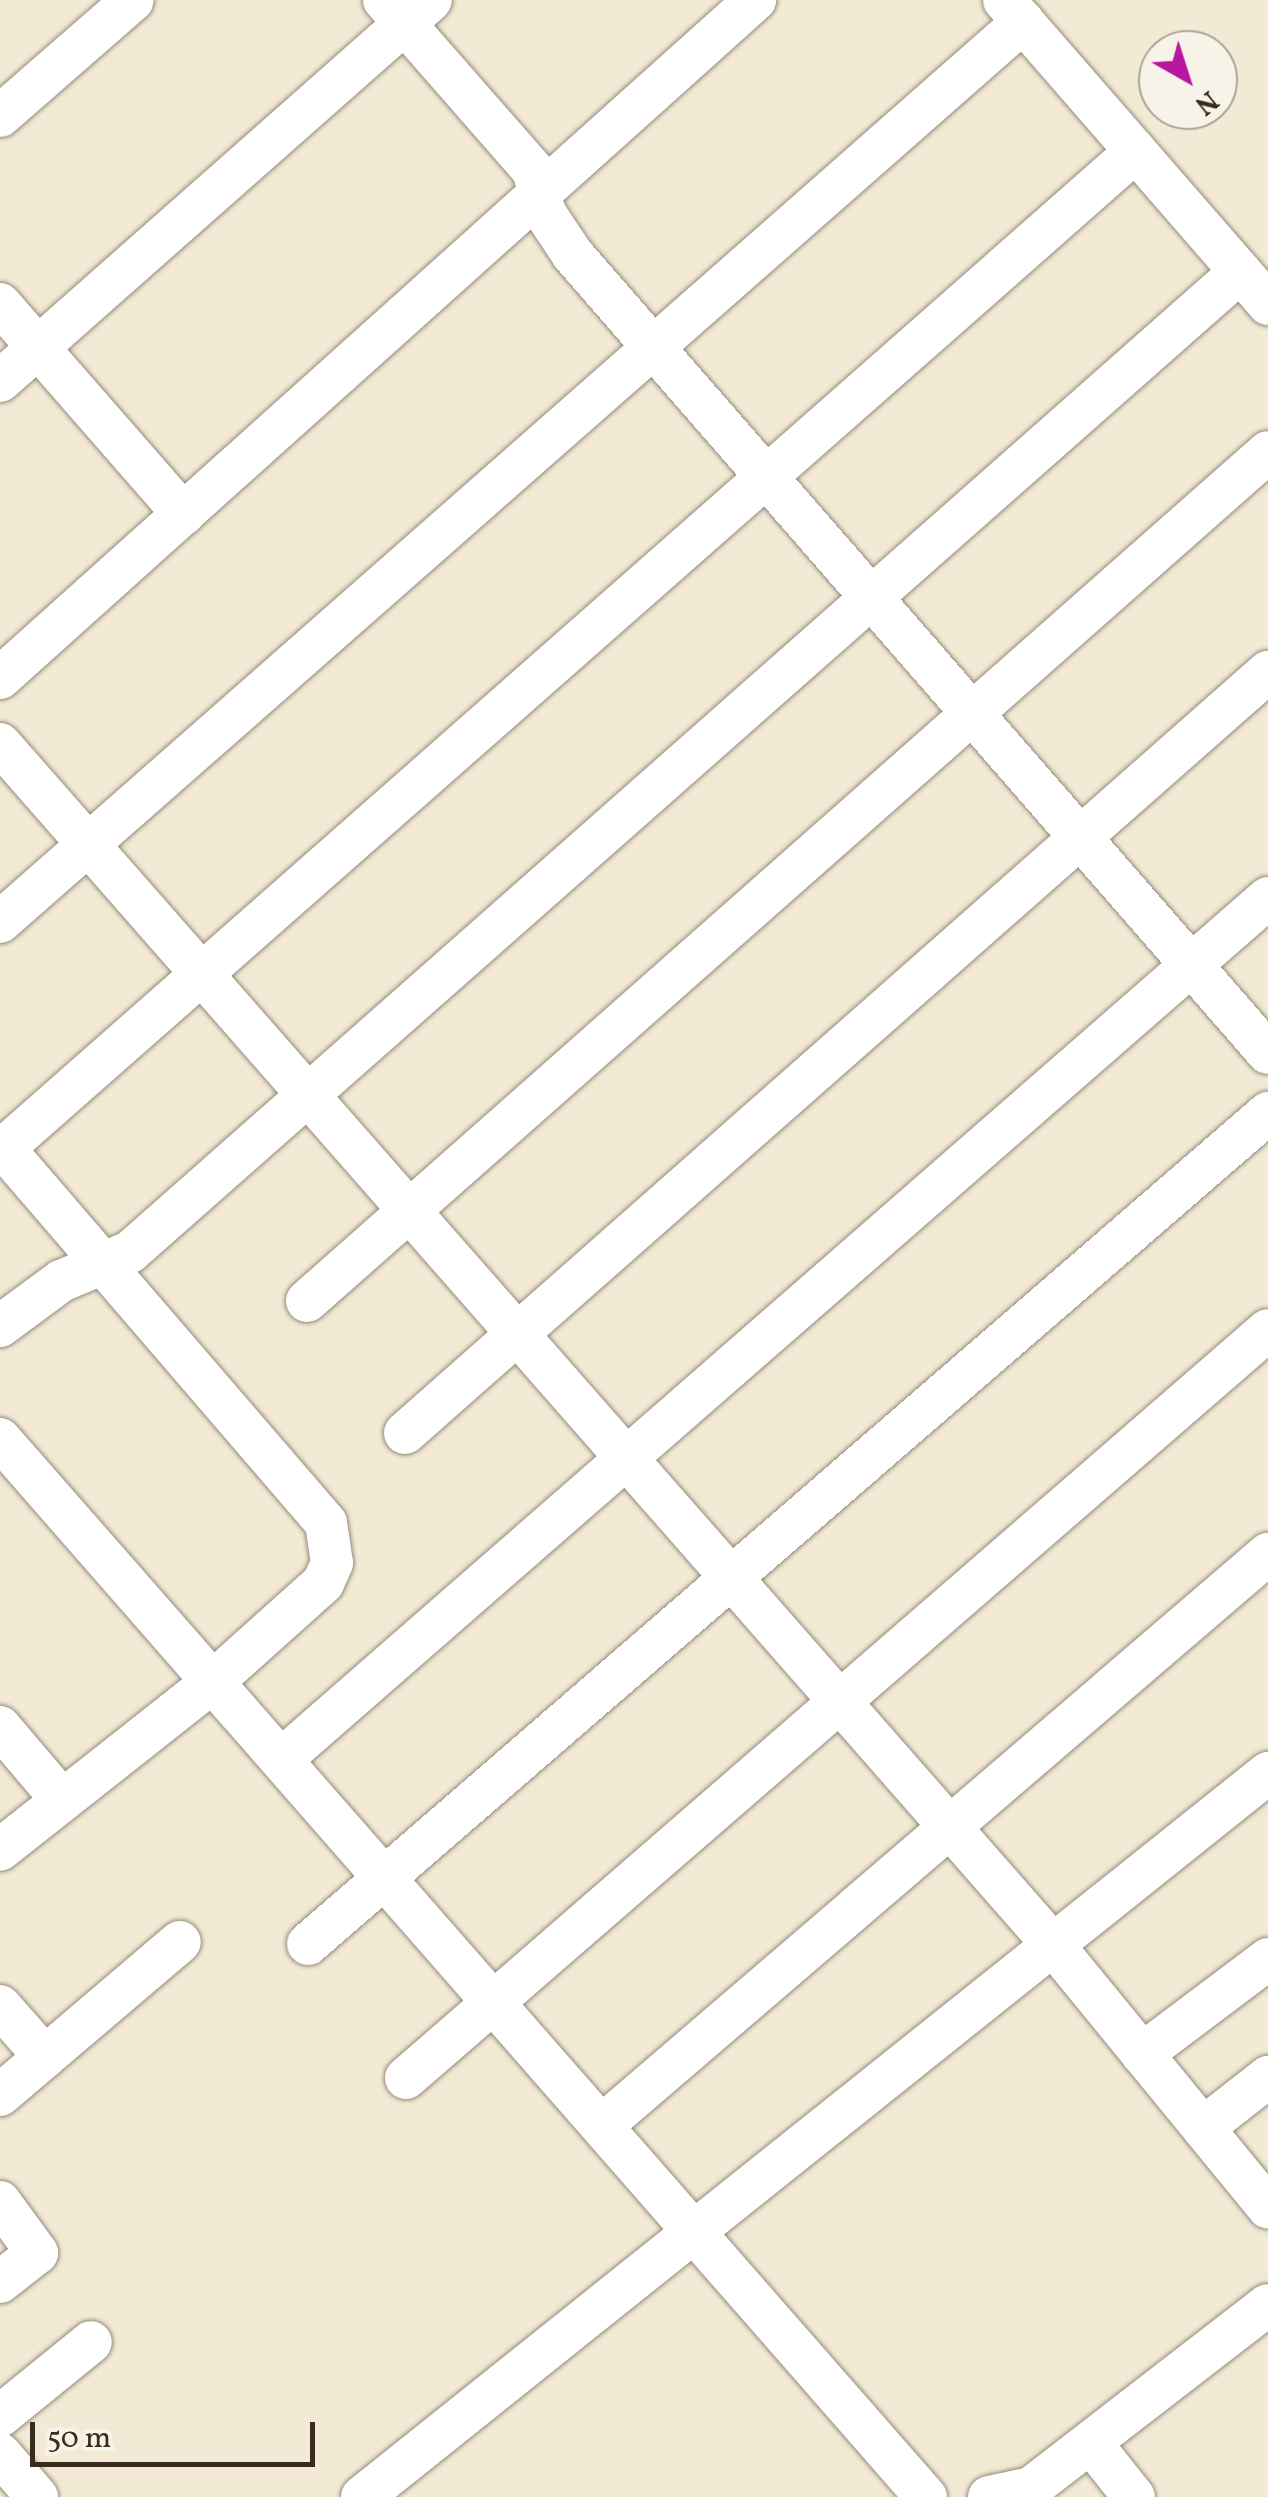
<!DOCTYPE html>
<html>
<head>
<meta charset="utf-8">
<style>
  body { margin:0 }
  #map { position:relative; width:1268px; height:2497px; overflow:hidden; background:#f2ead5; font-family:Vollkorn,serif }
  div>[style] { position:absolute }
  [style*='--x'] { left:calc(var(--x)*1px); top:calc(var(--y)*1px); width:calc(var(--w)*1px); rotate:calc(var(--a)*1deg) }
  .roads { filter:drop-shadow(0 0 2px #968a7a) drop-shadow(0 0 2px #968a7a) }
  .street>* { height:42px; margin:-21px; padding:0 21px; transform-origin:21px; border-radius:21px; background:#fff }
  span { translate:-50% -50%; white-space:nowrap; text-align:center; line-height:1.15; -webkit-text-stroke:8px #f7f3e8; paint-order:stroke }
  .north { position:absolute; left:1138px; top:30px; width:100px; height:100px; box-sizing:border-box; background:#f7f3e8; border:2px solid #aca397; border-radius:50%; rotate:141deg; font-size:28px; font-weight:700; line-height:40px; text-align:center; color:#3b2a1e }
  .north::after { content:''; display:block; margin:auto; width:35px; height:45px; background:#b5179e; clip-path:polygon(50% 0,100% 100%,50% 72%,0 100%) }
  .scale { position:absolute; left:30px; top:2422px; width:285px; height:45px; box-sizing:border-box; border:5px solid #3b2a1e; border-top:0; padding-left:12px; font-size:30px; line-height:35px; white-space:nowrap; color:#3b2a1e; -webkit-text-stroke:8px #f7f3e8; paint-order:stroke }
</style>
</head>
<body>
<div id="map">
  <div class="roads">
    <div class="street">
      <div style="--x:384;--y:0;--w:226;--a:48.8"></div>
      <div style="--x:533;--y:170;--w:45;--a:74.4"></div>
      <div style="--x:545;--y:213;--w:50;--a:56.3"></div>
      <div style="--x:573;--y:255;--w:1058;--a:48.95"></div>
      <div style="--x:1004;--y:0;--w:403;--a:49"></div>
      <div style="--x:0;--y:116;--w:176;--a:-41.1"></div>
      <div style="--x:0;--y:304;--w:279;--a:48.9"></div>
      <div style="--x:0;--y:381;--w:575;--a:-41.48"></div>
      <div style="--x:0;--y:678;--w:1015;--a:-41.92"></div>
      <div style="--x:0;--y:744;--w:1599;--a:48.75"></div>
      <div style="--x:1054;--y:1946;--w:338;--a:50.7"></div>
      <div style="--x:0;--y:922;--w:1363;--a:-41.34"></div>
      <div style="--x:0;--y:1144;--w:500;--a:49.3"></div>
      <div style="--x:326;--y:1523;--w:40;--a:81.5"></div>
      <div style="--x:332;--y:1563;--w:22;--a:114"></div>
      <div style="--x:323;--y:1583;--w:145;--a:138.1"></div>
      <div style="--x:215;--y:1680;--w:274;--a:141.7"></div>
      <div style="--x:4;--y:1148;--w:1508;--a:-41.37"></div>
      <div style="--x:307;--y:1301;--w:1282;--a:-41.46"></div>
      <div style="--x:0;--y:1326;--w:76;--a:-36.4"></div>
      <div style="--x:61;--y:1281;--w:75;--a:-22.8"></div>
      <div style="--x:130;--y:1252;--w:1481;--a:-41.44"></div>
      <div style="--x:405;--y:1433;--w:1151;--a:-41.41"></div>
      <div style="--x:0;--y:1439;--w:1406;--a:48.81"></div>
      <div style="--x:0;--y:1727;--w:96;--a:49.7"></div>
      <div style="--x:284;--y:1757;--w:1306;--a:-41.12"></div>
      <div style="--x:308;--y:1944;--w:1270;--a:-40.88"></div>
      <div style="--x:0;--y:2006;--w:68;--a:48.6"></div>
      <div style="--x:1142;--y:2054;--w:158;--a:-37"></div>
      <div style="--x:406;--y:2078;--w:1141;--a:-40.95"></div>
      <div style="--x:0;--y:2095;--w:236;--a:-40.4"></div>
      <div style="--x:605;--y:2123;--w:874;--a:-40.64"></div>
      <div style="--x:1203;--y:2128;--w:83;--a:-38.1"></div>
      <div style="--x:0;--y:2202;--w:63;--a:54"></div>
      <div style="--x:37;--y:2253;--w:47;--a:141.9"></div>
      <div style="--x:0;--y:2416;--w:117;--a:-39.1"></div>
      <div style="--x:1091;--y:2443;--w:69;--a:51.5"></div>
      <div style="--x:0;--y:2454;--w:57;--a:49.3"></div>
      <div style="--x:362;--y:2497;--w:1160;--a:-38.63"></div>
      <div style="--x:989;--y:2497;--w:43;--a:-12.1"></div>
      <div style="--x:1031;--y:2488;--w:299;--a:-37.7"></div>
    </div>
  </div>
  <div class="north">N</div>
  <div class="scale">50 m</div>
</div>
</body>
</html>
